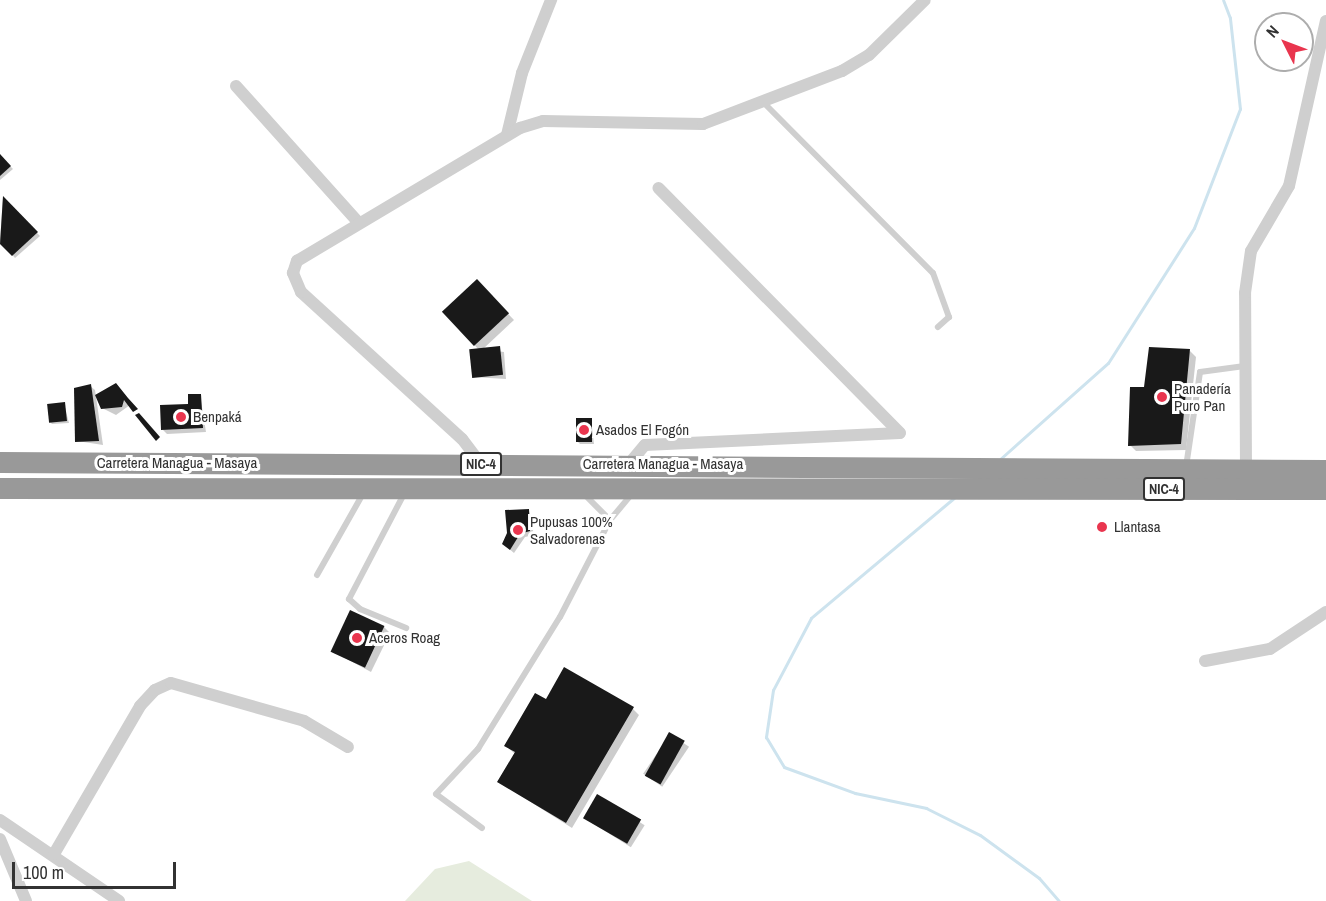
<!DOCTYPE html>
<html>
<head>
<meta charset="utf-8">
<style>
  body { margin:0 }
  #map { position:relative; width:1326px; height:901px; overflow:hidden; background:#fff; font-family:"Archivo Narrow",sans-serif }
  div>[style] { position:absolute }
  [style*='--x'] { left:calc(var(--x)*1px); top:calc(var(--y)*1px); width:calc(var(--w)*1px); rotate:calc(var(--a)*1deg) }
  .green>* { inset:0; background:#e6ecde }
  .shadow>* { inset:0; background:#0003; transform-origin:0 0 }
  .stream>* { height:3px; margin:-1.5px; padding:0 1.5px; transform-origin:1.5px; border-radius:1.5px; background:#cde3ee }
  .building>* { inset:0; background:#191919; transform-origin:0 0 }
  .lane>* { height:6px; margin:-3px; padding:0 3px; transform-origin:3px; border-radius:3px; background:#cfcfcf }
  .street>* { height:12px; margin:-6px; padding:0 6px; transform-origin:6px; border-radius:6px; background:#cfcfcf }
  .highway>* { height:21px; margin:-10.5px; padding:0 10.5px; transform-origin:10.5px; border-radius:10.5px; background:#999 }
  .dots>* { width:16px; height:16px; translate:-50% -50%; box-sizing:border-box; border:3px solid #fff; border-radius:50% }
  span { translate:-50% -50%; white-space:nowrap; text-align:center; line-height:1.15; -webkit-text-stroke:6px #fff; paint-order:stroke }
  .shield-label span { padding:2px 4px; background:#fff; border:2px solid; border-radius:4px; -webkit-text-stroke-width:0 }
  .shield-label { font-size:14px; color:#323232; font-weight:700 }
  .poi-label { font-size:15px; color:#323232 }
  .left { translate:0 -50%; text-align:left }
  .street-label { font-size:15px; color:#323232 }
  .north { position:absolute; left:1254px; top:12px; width:60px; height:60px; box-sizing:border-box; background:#fff; border:2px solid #adadad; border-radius:50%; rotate:312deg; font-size:16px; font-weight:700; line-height:24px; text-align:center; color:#323232 }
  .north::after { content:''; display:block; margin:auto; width:21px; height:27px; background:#e9354e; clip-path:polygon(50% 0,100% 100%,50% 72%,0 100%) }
  .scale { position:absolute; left:12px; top:862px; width:164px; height:27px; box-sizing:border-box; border:3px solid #323232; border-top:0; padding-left:8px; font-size:18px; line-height:21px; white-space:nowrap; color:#323232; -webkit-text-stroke:4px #fff; paint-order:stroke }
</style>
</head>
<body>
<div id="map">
  <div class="green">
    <div style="clip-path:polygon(469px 861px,532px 901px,405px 901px,435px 869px)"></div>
  </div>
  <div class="shadow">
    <div style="clip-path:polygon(0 156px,13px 169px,0 180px)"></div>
    <div style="clip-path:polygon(3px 198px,40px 236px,15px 258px,0 241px)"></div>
    <div style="clip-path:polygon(477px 281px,514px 320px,483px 349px,504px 352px,506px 379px,473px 377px,479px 350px,444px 312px)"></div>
    <div style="clip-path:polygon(1190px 351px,1196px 357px,1186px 450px,1136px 451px,1130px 445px,1146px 388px)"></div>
    <div style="clip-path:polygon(115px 385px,131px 403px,137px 410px,130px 405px,116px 415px,102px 408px)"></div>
    <div style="clip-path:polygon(90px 386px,95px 390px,103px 445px,77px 441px)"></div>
    <div style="clip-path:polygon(200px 395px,206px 432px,167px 434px,163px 430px)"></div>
    <div style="clip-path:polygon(64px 404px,69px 423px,52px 424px,49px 421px)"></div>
    <div style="clip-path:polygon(591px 419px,594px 444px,580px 444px,577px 441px)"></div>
    <div style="clip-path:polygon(529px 511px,534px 535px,525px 537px,514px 553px,508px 548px,509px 534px)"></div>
    <div style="clip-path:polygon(384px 627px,390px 633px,371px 672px,332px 651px)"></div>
    <div style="clip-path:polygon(546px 701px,633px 709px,639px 715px,572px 828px,499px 782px,515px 754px,506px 746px)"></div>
    <div style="left:670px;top:734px;width:23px;height:48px;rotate:34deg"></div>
    <div style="left:598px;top:796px;width:55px;height:26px;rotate:32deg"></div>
  </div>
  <div class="stream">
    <div style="--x:999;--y:460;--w:146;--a:-41.7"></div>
    <div style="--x:1108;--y:363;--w:160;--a:-57.5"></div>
    <div style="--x:1194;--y:228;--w:128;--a:-68.9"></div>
    <div style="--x:1240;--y:109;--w:92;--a:-96.3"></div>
    <div style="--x:1230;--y:18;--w:19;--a:-111"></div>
    <div style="--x:955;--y:497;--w:188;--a:140"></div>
    <div style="--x:811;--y:618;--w:81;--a:117.8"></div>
    <div style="--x:773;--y:690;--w:48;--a:98.5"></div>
    <div style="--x:766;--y:737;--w:35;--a:59"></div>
    <div style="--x:784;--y:767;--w:76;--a:20.1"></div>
    <div style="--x:855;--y:793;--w:73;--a:11.9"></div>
    <div style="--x:926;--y:808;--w:60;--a:26.6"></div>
    <div style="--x:980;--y:835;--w:73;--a:36.1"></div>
    <div style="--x:1039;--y:878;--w:30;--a:49"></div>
  </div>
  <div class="building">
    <div style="clip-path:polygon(0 154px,11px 166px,0 176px)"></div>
    <div style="clip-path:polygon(3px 196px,38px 232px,12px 256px,0 244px)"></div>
    <div style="left:477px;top:279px;width:47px;height:48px;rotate:47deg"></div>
    <div style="left:500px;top:346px;width:29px;height:31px;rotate:84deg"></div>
    <div style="clip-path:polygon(1149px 347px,1190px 349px,1181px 444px,1128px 446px,1130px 387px,1144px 387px)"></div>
    <div style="clip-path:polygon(116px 383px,128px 398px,138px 409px,133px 412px,124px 400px,122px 407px,101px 409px,95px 395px)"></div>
    <div style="clip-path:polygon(91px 384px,99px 441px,75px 442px,74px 388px)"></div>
    <div style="clip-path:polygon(188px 394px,201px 394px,203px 428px,161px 430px,160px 405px,188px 404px)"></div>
    <div style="left:65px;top:402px;width:19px;height:18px;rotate:84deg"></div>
    <div style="clip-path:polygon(139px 413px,160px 437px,156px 441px,135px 415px)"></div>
    <div style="left:576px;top:418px;width:16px;height:24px"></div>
    <div style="clip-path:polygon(529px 509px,530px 531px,520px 534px,510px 550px,502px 544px,507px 533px,505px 510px)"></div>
    <div style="left:350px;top:610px;width:38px;height:46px;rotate:25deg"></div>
    <div style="clip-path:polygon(564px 667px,634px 707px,566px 823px,497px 782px,515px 752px,504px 746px,535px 693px,546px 699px)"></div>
    <div style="left:669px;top:732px;width:18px;height:50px;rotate:29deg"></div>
    <div style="left:597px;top:794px;width:51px;height:28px;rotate:30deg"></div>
  </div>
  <div class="lane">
    <div style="--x:765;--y:104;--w:238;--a:45.2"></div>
    <div style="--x:933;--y:273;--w:47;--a:70"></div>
    <div style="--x:949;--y:317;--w:15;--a:138"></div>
    <div style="--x:1186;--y:467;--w:96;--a:-81.6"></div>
    <div style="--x:1200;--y:372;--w:45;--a:-7.6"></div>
    <div style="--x:405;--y:492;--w:121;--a:117.6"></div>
    <div style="--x:349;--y:599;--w:15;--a:42"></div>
    <div style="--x:360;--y:609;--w:50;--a:22.4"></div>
    <div style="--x:585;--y:495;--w:35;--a:45"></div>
    <div style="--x:317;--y:575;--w:95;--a:-60.5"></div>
    <div style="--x:482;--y:828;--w:57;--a:-143.5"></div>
    <div style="--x:436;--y:794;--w:62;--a:-47"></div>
    <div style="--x:478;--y:749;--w:155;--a:-58.2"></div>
    <div style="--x:560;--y:617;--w:109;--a:-62.7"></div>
    <div style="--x:610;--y:520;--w:35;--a:-50"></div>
  </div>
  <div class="street">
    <div style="--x:236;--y:86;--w:183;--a:48.1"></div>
    <div style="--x:507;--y:135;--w:64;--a:-76.4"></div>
    <div style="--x:522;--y:73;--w:79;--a:-68.3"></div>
    <div style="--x:481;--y:464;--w:31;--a:-127"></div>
    <div style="--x:462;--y:439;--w:218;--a:-137.6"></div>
    <div style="--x:301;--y:292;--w:21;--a:-113"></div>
    <div style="--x:293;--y:273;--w:13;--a:-72"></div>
    <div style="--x:297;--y:261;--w:260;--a:-30.8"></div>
    <div style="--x:520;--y:128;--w:24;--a:-17"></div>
    <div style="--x:543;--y:121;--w:160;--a:1.1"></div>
    <div style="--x:703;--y:124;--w:149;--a:-20.9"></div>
    <div style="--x:842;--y:71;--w:31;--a:-31"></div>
    <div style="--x:869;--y:55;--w:78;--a:-44.5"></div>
    <div style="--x:628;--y:465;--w:26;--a:-50"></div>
    <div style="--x:645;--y:445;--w:255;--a:-2.7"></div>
    <div style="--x:900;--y:433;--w:344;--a:-134.6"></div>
    <div style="--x:1246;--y:468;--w:175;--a:-90.3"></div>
    <div style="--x:1245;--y:293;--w:42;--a:-81.9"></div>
    <div style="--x:1251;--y:251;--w:75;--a:-59.7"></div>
    <div style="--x:1289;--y:186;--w:169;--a:-77.4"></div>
    <div style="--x:1205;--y:661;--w:66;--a:-10.5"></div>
    <div style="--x:1270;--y:649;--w:67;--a:-33.5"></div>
    <div style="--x:0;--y:820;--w:144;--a:34.2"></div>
    <div style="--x:0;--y:839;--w:67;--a:67.2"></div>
    <div style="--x:54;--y:854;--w:171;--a:-59.8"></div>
    <div style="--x:140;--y:706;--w:22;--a:-47"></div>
    <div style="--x:155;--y:690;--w:17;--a:-24"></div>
    <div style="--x:171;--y:683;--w:138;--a:15.9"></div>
    <div style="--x:304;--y:721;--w:51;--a:30.6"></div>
  </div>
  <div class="highway">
    <div style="--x:0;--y:462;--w:1326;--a:0.35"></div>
    <div style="--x:0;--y:488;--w:1326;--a:0.04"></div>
  </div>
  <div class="dots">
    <div style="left:1162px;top:397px;background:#e9354e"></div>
    <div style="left:181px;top:417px;background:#e9354e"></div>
    <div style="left:584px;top:430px;background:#e9354e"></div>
    <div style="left:1102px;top:527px;background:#e9354e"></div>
    <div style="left:518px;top:530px;background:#e9354e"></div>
    <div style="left:357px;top:638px;background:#e9354e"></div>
  </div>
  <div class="shield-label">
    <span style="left:481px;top:464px">NIC-4</span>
    <span style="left:1164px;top:489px">NIC-4</span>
  </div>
  <div class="poi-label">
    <span class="left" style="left:1174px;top:397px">Panadería<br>Puro Pan</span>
    <span class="left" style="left:193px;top:417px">Benpaká</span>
    <span class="left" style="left:596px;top:430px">Asados El Fogón</span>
    <span class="left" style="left:530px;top:530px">Pupusas 100%<br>Salvadorenas</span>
    <span class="left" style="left:1114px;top:527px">Llantasa</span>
    <span class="left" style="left:369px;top:638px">Aceros Roag</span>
  </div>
  <div class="street-label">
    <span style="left:177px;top:463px">Carretera Managua - Masaya</span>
    <span style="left:663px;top:464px">Carretera Managua - Masaya</span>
  </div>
  <div class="north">N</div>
  <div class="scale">100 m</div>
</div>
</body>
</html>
